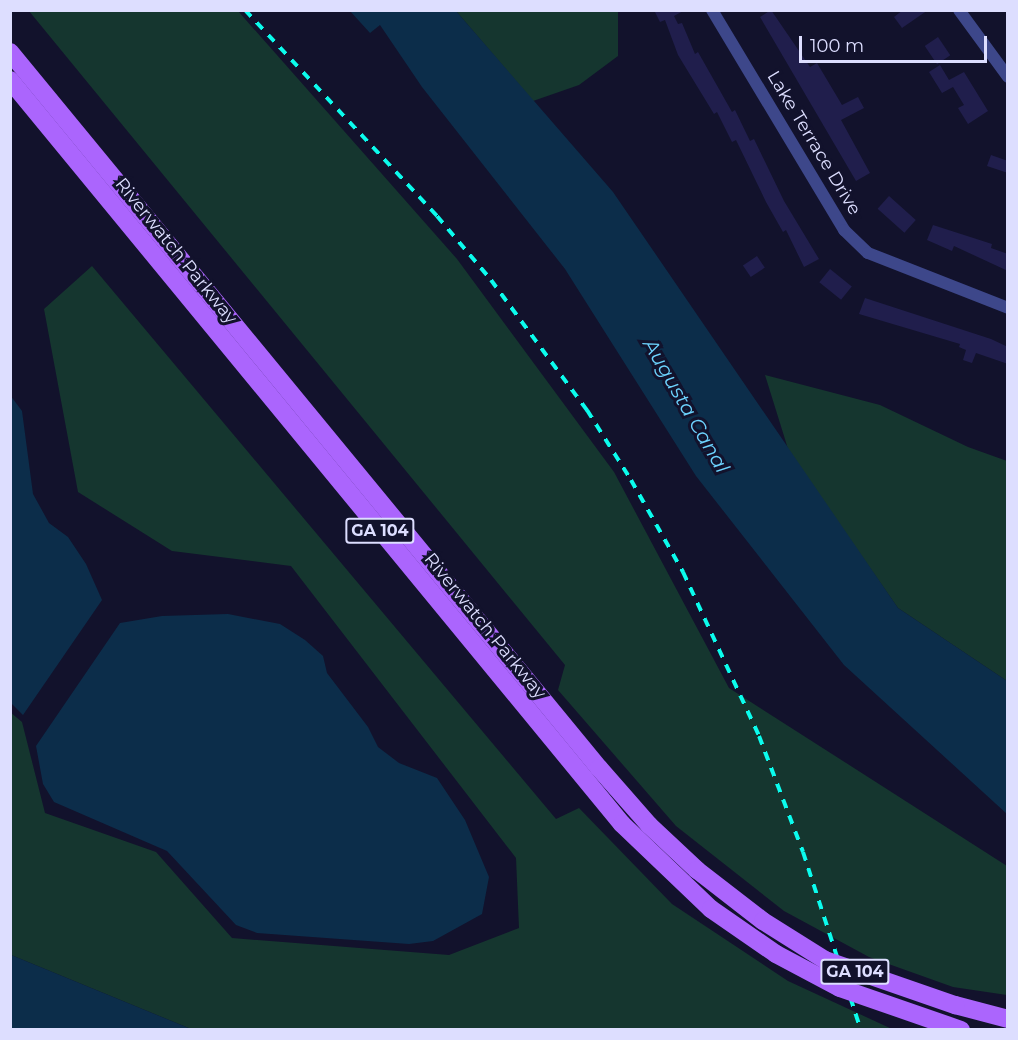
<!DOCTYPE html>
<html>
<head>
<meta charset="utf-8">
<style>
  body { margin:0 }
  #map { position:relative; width:1018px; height:1040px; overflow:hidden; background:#12122c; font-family:Montserrat,sans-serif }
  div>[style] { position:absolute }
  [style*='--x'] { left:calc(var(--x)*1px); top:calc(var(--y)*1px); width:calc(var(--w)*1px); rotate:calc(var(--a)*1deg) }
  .green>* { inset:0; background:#15362f }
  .water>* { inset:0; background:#0c2d4a }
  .building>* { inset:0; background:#201e4c; transform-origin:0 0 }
  .street>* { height:12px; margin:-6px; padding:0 6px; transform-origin:6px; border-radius:6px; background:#3d478a }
  .primary>* { height:18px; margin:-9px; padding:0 9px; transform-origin:9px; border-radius:9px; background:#ab65fd }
  .rail>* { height:4px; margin-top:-2px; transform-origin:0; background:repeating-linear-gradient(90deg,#0bfced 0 9px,transparent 0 17px) }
  .primary-bridge>* { height:18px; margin:-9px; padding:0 9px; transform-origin:9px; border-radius:9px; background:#ab65fd }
  span { translate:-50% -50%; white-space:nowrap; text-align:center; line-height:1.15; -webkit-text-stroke:6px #12122c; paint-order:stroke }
  .shield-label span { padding:2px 4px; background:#12122c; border:2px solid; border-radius:4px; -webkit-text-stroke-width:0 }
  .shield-label { font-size:16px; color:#dddeff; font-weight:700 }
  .street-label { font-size:18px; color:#dddeff }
  .water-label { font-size:20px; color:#6cd2fd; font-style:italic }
  .frame { position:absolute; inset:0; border:12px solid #dddeff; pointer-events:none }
  .scale { position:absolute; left:799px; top:36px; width:188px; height:27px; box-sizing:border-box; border:3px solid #dddeff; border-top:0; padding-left:8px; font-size:18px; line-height:21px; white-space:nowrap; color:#dddeff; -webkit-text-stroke:4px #12122c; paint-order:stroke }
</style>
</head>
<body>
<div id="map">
  <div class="green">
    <div style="clip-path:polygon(29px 11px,238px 11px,457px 259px,614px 472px,729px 688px,1007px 866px,1007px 995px,953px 987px,869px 957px,784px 911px,676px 826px,558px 690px,565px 665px)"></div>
    <div style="clip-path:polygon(456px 11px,618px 11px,618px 56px,579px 85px,533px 101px)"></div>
    <div style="clip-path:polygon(92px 266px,556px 819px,579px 808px,672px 904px,788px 981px,892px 1029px,191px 1029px,11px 955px,10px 712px,22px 722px,45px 813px,156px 852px,232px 938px,449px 955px,519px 928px,516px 858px,291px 566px,172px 551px,78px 492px,44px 309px)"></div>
    <div style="clip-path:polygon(765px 375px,880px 405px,968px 447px,1007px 461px,1007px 681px,898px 608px,789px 452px)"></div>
  </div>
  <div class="water">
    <div style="clip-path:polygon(350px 11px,456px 11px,613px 192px,898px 608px,1007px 681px,1007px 814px,844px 665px,696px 476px,565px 269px,422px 87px,380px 25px,370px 33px)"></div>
    <div style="clip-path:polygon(10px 395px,22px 411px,33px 494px,49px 523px,68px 537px,86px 564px,102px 600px,23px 715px,10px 702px)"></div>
    <div style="clip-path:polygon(228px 614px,280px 624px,305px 640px,323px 656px,327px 673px,368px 727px,378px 747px,399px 763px,437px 778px,465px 820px,489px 877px,482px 914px,433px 941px,409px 944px,257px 933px,236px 925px,167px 851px,54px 802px,43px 784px,36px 746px,120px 623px,162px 616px)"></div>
    <div style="clip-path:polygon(11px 955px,191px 1029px,11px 1029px)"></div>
  </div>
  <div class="building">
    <div style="clip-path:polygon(654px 10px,685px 10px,674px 16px,678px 24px,682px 23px,695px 54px,698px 52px,732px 112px,735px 110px,750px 141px,754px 139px,784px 201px,819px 259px,804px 267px,786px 230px,783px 232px,766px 202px,736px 140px,732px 142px,717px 112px,714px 114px,678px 55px,665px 20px,660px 22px)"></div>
    <div style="clip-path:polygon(771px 10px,810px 67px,817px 63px,842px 105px,858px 97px,864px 108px,841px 120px,870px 173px,856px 181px,760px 17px)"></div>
    <div style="clip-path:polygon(903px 10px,928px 10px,902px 28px,894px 17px)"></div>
    <div style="left:938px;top:37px;width:22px;height:16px;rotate:56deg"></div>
    <div style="clip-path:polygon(940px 65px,949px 80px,964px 72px,988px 111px,968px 124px,958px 108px,964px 105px,953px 87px,942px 93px,929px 72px)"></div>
    <div style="clip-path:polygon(991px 155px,1008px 161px,1008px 173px,987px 166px)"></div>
    <div style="left:889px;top:196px;width:36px;height:17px;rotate:42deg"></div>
    <div style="clip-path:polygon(933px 225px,992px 244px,991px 248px,1008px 254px,1008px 271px,954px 246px,952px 251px,927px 240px)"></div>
    <div style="left:757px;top:256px;width:14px;height:17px;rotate:56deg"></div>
    <div style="left:830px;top:269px;width:28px;height:17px;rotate:39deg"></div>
    <div style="clip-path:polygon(865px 298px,991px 339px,1008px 347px,1008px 364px,976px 353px,972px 363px,963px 360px,966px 350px,959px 347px,960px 344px,859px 314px)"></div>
  </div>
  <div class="street">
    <div style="--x:712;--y:10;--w:257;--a:59"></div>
    <div style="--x:844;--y:230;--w:33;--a:44"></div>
    <div style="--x:868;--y:253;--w:150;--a:21.4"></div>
    <div style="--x:959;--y:10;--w:83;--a:53.8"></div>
  </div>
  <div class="primary">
    <div style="--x:10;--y:52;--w:927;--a:50.56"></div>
    <div style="--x:599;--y:768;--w:76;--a:48.7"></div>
    <div style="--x:649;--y:825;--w:66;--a:43.2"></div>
    <div style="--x:697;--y:870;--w:83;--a:37.7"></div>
    <div style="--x:10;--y:80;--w:963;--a:50.56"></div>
    <div style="--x:622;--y:824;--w:123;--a:43.7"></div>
    <div style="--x:711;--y:909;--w:79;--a:34.7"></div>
    <div style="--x:955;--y:1005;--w:55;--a:14.8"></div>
  </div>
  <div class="rail">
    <div style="--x:245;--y:10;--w:282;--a:47"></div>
    <div style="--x:437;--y:216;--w:84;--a:49.8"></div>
    <div style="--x:491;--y:280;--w:162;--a:53.6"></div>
    <div style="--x:587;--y:410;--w:83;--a:57.8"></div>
    <div style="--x:631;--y:480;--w:106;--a:60.5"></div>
    <div style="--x:683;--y:572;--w:181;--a:65.1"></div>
    <div style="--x:759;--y:736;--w:124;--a:69.2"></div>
    <div style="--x:803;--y:852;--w:187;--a:72"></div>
  </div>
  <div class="primary-bridge">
    <div style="--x:763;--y:921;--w:73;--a:32.2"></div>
    <div style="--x:825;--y:960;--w:138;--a:19.1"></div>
    <div style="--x:776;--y:954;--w:72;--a:28"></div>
    <div style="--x:840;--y:988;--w:128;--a:19.1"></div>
  </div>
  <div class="shield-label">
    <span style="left:380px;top:531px">GA 104</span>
    <span style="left:855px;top:972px">GA 104</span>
  </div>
  <div class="street-label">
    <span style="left:814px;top:143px;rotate:59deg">Lake Terrace Drive</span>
    <span style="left:176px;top:251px;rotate:51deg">Riverwatch Parkway</span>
    <span style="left:485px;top:626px;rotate:51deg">Riverwatch Parkway</span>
  </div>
  <div class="water-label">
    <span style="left:686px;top:406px;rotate:60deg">Augusta Canal</span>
  </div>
  <div class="frame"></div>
  <div class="scale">100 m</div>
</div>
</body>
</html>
